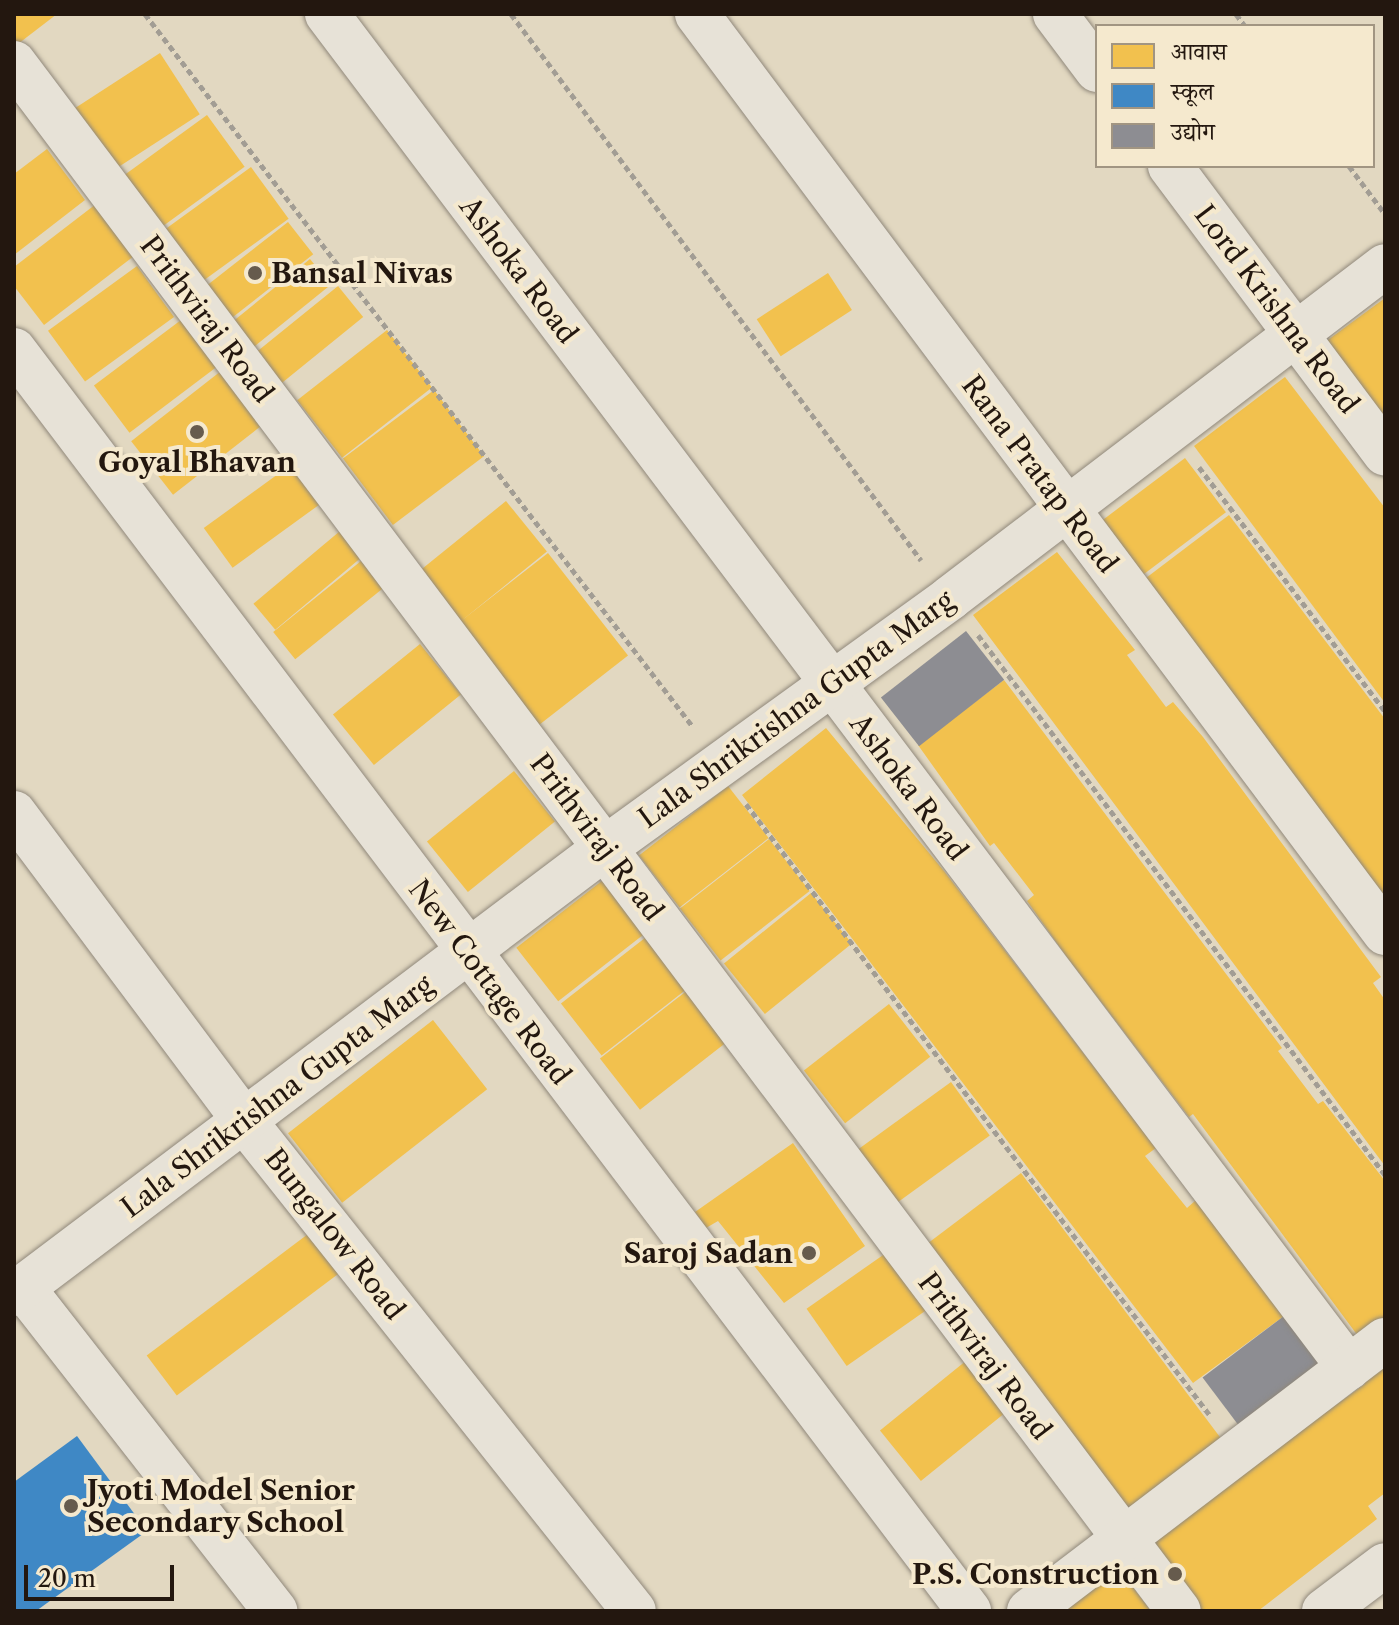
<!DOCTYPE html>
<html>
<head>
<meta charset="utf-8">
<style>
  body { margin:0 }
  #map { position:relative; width:1399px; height:1625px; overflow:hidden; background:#e2d8c1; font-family:"Libre Caslon Text","Noto Serif Devanagari",serif }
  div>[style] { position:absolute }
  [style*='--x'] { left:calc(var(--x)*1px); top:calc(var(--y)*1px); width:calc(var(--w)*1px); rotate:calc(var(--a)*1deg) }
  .homes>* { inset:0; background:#f2c14e; transform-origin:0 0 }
  .schools>* { inset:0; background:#3f88c5 }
  .industry>* { inset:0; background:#8d8d92; transform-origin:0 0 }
  .path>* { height:5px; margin-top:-2.5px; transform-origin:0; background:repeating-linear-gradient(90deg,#a29d94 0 6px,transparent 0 10px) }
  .roads { filter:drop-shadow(0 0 2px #90887b) drop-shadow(0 0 2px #90887b) }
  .minor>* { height:44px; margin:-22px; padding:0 22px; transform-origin:22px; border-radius:22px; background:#e7e2d7 }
  .dots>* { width:22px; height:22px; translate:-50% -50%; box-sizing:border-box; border:4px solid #f5e9ce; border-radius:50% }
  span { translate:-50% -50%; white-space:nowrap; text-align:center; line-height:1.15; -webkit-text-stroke:8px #f5e9ce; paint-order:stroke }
  .street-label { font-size:28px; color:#23170f }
  .poi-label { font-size:28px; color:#23170f; font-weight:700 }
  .left { translate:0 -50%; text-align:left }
  .right { translate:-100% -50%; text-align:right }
  .frame { position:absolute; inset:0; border:16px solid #23170f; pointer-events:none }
  .legend { position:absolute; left:1095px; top:24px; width:280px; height:144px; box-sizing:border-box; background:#f5e9ce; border:2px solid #a19582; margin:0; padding:10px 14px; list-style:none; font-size:24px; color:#23170f }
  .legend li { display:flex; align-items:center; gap:16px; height:40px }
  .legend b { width:40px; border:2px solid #a19582 }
  .scale { position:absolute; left:24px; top:1565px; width:150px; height:36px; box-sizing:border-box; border:4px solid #23170f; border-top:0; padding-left:10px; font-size:24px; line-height:28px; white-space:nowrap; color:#23170f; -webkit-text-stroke:6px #f5e9ce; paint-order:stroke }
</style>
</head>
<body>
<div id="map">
  <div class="homes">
    <div style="clip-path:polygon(14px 14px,57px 14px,14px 47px)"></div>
    <div style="left:160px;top:53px;width:73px;height:113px;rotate:57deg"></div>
    <div style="left:207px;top:115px;width:64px;height:114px;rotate:54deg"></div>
    <div style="clip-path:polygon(47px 149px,85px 200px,14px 255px,14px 174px)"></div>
    <div style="left:251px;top:167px;width:64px;height:115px;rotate:54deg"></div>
    <div style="clip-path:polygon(96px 204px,134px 256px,44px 325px,14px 286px,14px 267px)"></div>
    <div style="left:288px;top:222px;width:41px;height:114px;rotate:52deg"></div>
    <div style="left:310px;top:259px;width:33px;height:114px;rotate:51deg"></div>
    <div style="left:137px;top:266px;width:63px;height:110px;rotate:54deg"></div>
    <div style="left:828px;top:273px;width:44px;height:85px;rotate:57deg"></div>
    <div style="left:338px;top:286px;width:40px;height:115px;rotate:51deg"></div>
    <div style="clip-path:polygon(1385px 298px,1385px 431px,1321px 345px)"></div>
    <div style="left:185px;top:317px;width:59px;height:114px;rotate:53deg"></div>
    <div style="left:387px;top:330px;width:73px;height:114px;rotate:52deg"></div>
    <div style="left:221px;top:371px;width:68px;height:114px;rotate:52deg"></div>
    <div style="clip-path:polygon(1285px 377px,1385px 508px,1385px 703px,1194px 446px)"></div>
    <div style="left:434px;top:390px;width:83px;height:114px;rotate:53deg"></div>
    <div style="left:1185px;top:458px;width:68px;height:115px;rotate:53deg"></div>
    <div style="left:296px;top:461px;width:49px;height:114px;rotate:54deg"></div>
    <div style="left:506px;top:501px;width:65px;height:113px;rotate:51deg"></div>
    <div style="clip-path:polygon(1229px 515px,1385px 719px,1385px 911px,1142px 581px)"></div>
    <div style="left:340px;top:531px;width:34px;height:113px;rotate:50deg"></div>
    <div style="clip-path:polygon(1057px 552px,1135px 650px,1127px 655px,1166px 707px,1173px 702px,1203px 737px,1381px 977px,1373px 983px,1385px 1000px,1385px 1166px,973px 615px)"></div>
    <div style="left:548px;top:553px;width:130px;height:113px;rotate:52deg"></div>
    <div style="left:361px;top:561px;width:35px;height:113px;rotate:51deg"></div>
    <div style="left:420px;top:644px;width:65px;height:112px;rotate:51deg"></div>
    <div style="clip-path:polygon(1004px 680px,1282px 1048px,1278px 1051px,1318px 1104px,1323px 1101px,1385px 1181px,1385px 1322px,1361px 1340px,1193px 1114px,1189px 1117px,1066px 956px,1027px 901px,1034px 895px,994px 843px,990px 846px,918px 745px)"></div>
    <div style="clip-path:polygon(826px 728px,944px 871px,1156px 1148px,1145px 1156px,1187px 1208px,1196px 1200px,1284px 1316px,1193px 1383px,742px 795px)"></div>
    <div style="left:514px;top:771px;width:65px;height:112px;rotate:51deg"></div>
    <div style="left:728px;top:786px;width:66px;height:113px;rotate:52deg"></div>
    <div style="left:769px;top:839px;width:66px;height:113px;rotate:52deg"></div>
    <div style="left:603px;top:880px;width:68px;height:110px;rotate:52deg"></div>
    <div style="left:811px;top:893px;width:65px;height:112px;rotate:51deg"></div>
    <div style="left:650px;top:934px;width:66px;height:113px;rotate:52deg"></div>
    <div style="left:689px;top:989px;width:65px;height:113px;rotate:52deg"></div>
    <div style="left:889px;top:1004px;width:67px;height:108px;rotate:52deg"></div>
    <div style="left:433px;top:1020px;width:88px;height:184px;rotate:52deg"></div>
    <div style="left:951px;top:1082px;width:66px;height:121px;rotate:54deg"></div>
    <div style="clip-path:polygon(793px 1143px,865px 1246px,784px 1303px,718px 1221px,706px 1228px,695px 1212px)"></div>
    <div style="left:1021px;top:1173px;width:344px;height:117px;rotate:53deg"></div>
    <div style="left:312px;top:1231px;width:50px;height:207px;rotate:53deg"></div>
    <div style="left:886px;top:1253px;width:70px;height:97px;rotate:55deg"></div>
    <div style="left:967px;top:1360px;width:65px;height:112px;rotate:51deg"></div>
    <div style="clip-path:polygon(1385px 1362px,1385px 1493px,1368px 1506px,1377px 1519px,1258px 1611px,1202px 1611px,1149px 1539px,1365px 1384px,1362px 1379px)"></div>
    <div style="clip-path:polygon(1119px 1569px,1151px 1611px,1062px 1611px)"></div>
  </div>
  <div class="schools">
    <div style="clip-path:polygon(77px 1436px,147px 1531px,36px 1611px,14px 1611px,14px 1482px)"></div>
  </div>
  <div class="industry">
    <div style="left:966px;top:631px;width:62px;height:108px;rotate:52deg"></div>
    <div style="left:1284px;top:1316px;width:62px;height:102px;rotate:53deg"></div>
  </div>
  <div class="path">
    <div style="--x:145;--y:14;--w:899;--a:52.45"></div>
    <div style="--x:511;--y:14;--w:683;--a:53.1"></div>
    <div style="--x:1236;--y:14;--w:15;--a:53"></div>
    <div style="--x:1349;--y:166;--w:60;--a:53.1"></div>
    <div style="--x:1199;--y:467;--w:307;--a:52.7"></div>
    <div style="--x:978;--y:635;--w:676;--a:52.99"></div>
    <div style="--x:746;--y:804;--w:766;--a:52.8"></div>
  </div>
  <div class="roads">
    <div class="minor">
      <div style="--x:327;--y:14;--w:1696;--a:52.95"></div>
      <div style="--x:697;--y:14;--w:1148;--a:53.18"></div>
      <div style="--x:1055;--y:14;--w:70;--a:53.1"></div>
      <div style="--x:14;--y:63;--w:1937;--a:53.04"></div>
      <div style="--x:1170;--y:166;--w:359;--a:53.2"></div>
      <div style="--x:14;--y:350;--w:1582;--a:52.86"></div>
      <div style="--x:14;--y:813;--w:387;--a:53.2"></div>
      <div style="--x:246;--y:1123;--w:623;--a:51.51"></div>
      <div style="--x:23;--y:1288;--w:410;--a:52"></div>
      <div style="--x:14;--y:1294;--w:740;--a:-37.04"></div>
      <div style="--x:605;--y:848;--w:426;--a:-35.9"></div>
      <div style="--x:950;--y:598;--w:547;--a:-37.35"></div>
      <div style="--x:1029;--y:1611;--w:447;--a:-37.3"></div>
      <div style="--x:1324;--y:1611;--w:76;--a:-37"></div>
    </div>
  </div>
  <div class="dots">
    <div style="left:255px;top:273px;background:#665b4d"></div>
    <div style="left:197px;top:432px;background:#665b4d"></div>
    <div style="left:809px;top:1253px;background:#665b4d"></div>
    <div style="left:71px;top:1506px;background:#665b4d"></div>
    <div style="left:1175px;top:1574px;background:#665b4d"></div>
  </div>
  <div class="street-label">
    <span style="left:519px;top:270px;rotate:53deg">Ashoka Road</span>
    <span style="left:1277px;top:309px;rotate:53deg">Lord Krishna Road</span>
    <span style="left:207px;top:319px;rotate:53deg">Prithviraj Road</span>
    <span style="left:1040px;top:474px;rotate:53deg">Rana Pratap Road</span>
    <span style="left:796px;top:709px;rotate:-36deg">Lala Shrikrishna Gupta Marg</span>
    <span style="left:909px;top:787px;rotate:53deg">Ashoka Road</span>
    <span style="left:597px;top:837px;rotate:53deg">Prithviraj Road</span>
    <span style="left:490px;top:982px;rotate:53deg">New Cottage Road</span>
    <span style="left:277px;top:1096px;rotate:-37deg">Lala Shrikrishna Gupta Marg</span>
    <span style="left:335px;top:1234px;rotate:52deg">Bungalow Road</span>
    <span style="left:985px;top:1356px;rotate:53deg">Prithviraj Road</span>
  </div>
  <div class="poi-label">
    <span class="left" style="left:271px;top:273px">Bansal Nivas</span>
    <span style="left:197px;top:462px">Goyal Bhavan</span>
    <span class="right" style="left:793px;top:1253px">Saroj Sadan</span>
    <span class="left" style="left:87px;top:1506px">Jyoti Model Senior<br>Secondary School</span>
    <span class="right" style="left:1159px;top:1574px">P.S. Construction</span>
  </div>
  <div class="frame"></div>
  <ul class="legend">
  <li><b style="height:22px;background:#f2c14e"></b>आवास</li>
  <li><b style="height:22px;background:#3f88c5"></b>स्कूल</li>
  <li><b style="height:22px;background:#8d8d92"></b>उद्योग</li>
  </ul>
  <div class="scale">20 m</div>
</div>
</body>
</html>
